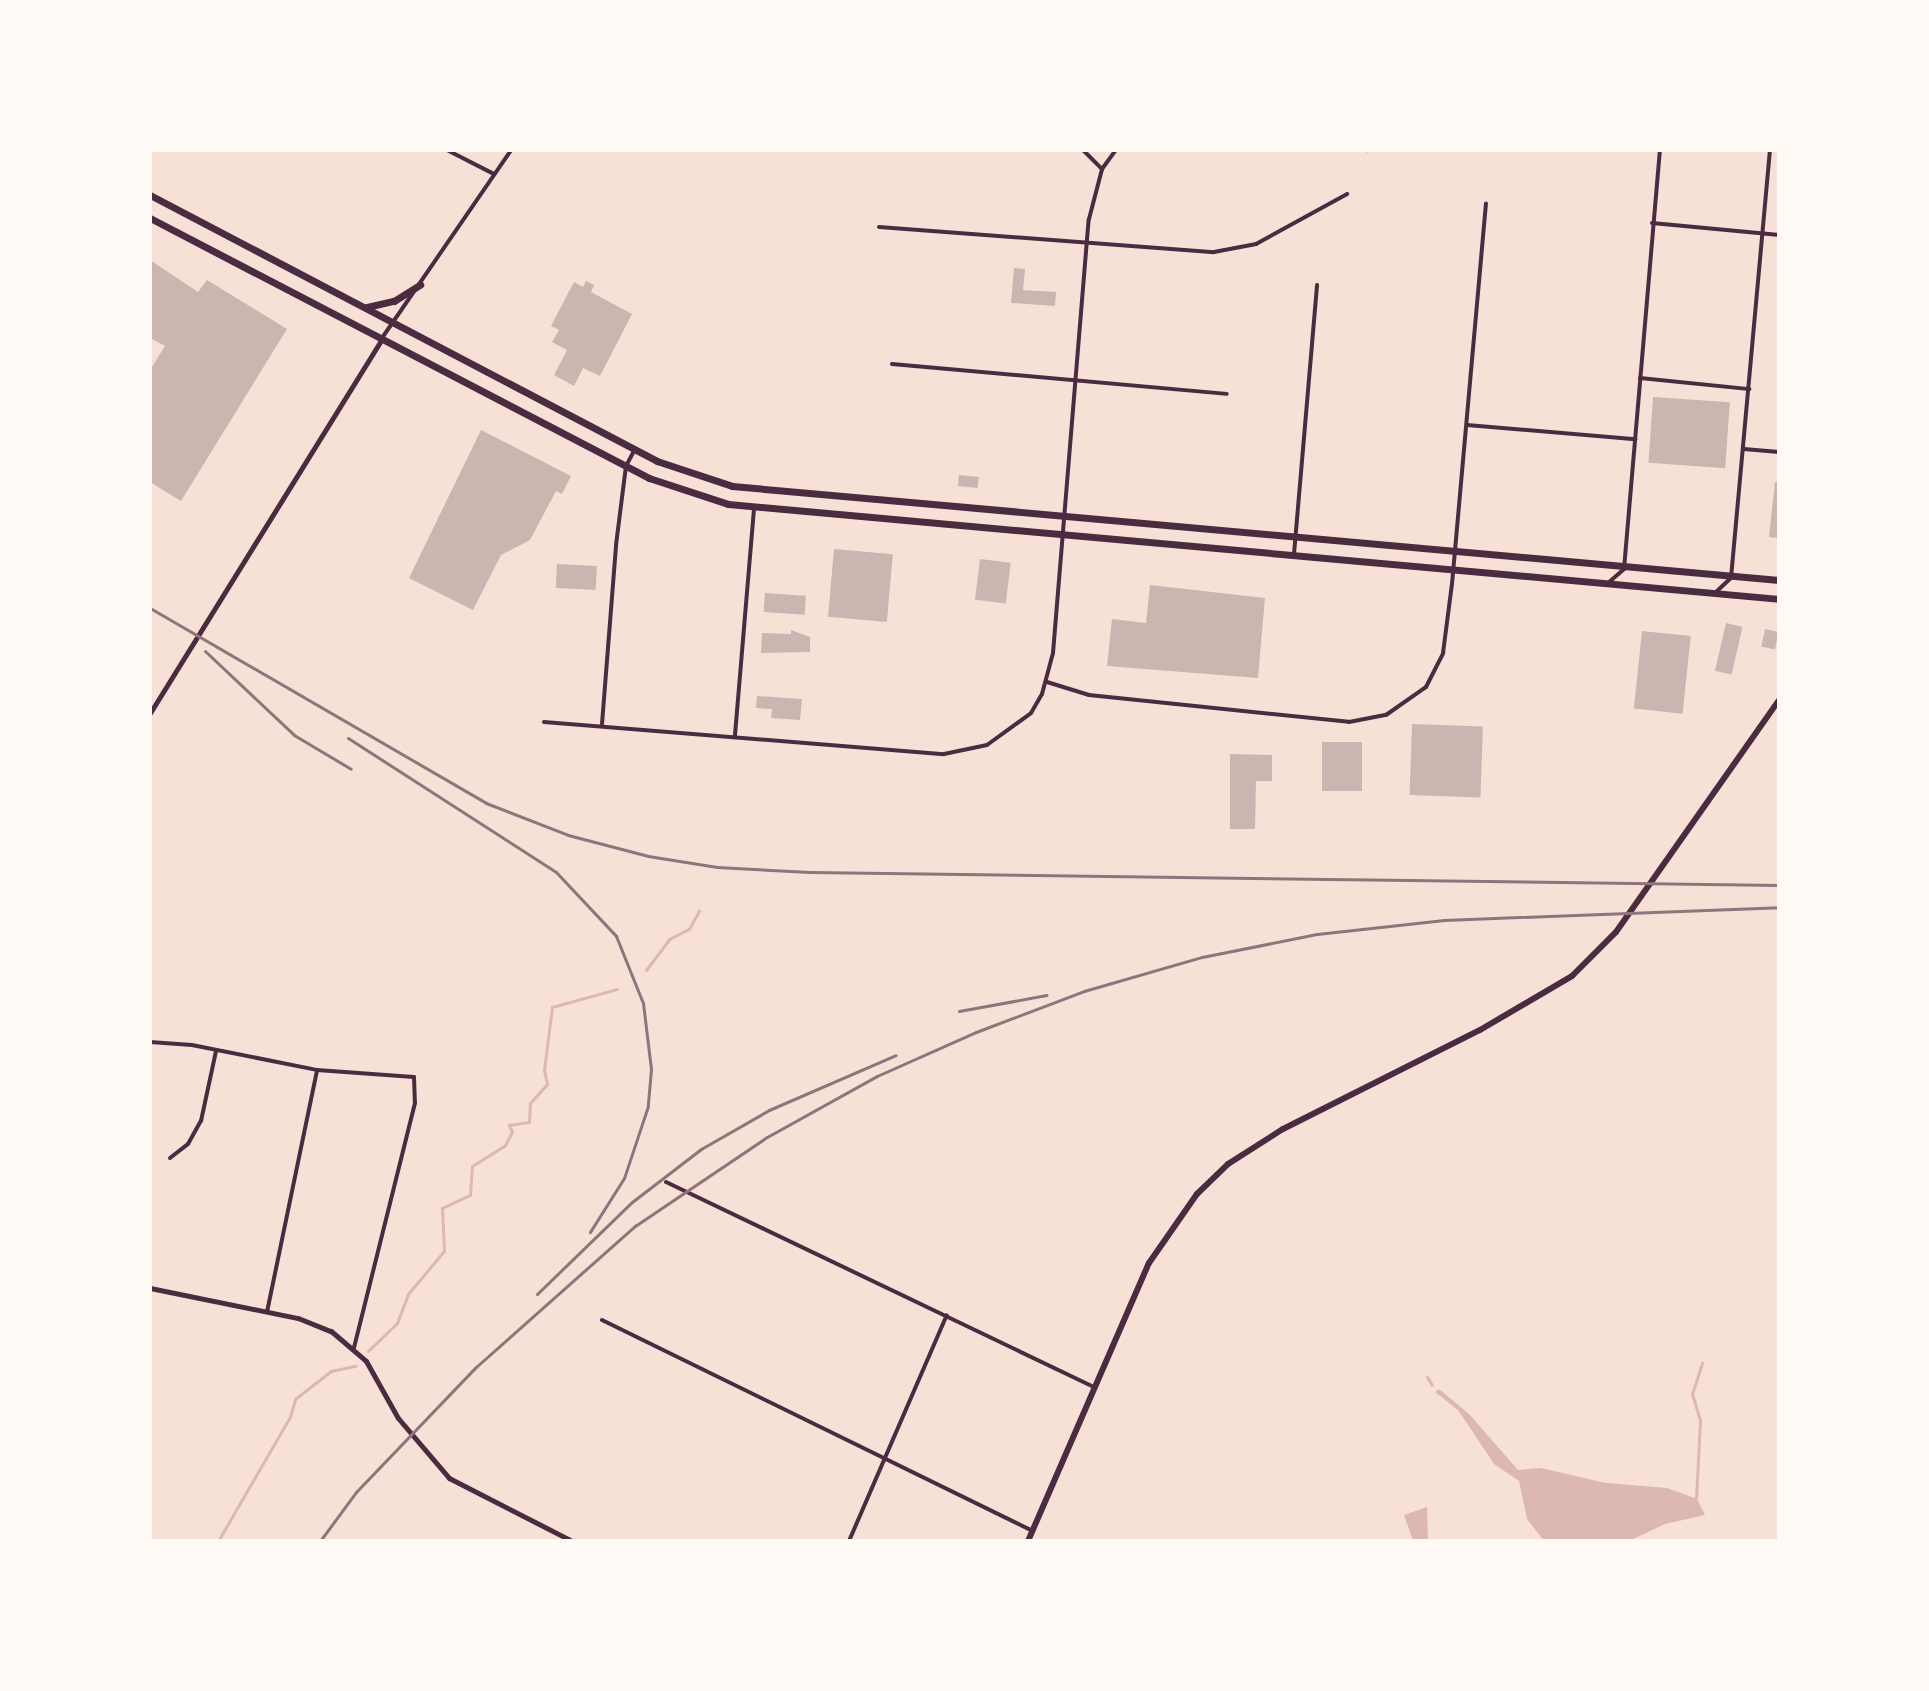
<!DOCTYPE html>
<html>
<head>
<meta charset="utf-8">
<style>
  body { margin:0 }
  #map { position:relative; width:1929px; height:1691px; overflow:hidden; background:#f7e1d7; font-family:Rubik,sans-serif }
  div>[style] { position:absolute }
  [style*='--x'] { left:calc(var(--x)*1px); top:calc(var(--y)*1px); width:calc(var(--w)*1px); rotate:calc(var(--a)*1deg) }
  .water>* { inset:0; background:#dcb8b0 }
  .stream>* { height:3px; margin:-1.5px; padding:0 1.5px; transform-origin:1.5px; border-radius:1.5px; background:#dcb8b0 }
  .building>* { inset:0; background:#ccb4b1; transform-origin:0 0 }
  .minor>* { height:4px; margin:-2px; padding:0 2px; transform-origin:2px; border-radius:2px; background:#4a2c40 }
  .tertiary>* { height:5px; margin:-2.5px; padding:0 2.5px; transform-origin:2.5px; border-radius:2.5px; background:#4a2c40 }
  .secondary>* { height:6px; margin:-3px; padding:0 3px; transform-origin:3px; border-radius:3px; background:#4a2c40 }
  .primary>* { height:7px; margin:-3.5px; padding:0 3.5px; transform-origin:3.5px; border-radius:3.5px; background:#4a2c40 }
  .rail>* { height:3px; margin:-1.5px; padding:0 1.5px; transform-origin:1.5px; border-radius:1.5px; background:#8f747c }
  span { translate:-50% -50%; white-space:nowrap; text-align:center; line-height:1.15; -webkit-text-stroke:8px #fffaf5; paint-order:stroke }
  .frame { position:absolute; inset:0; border:152px solid #fffaf5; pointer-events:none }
</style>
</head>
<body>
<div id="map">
  <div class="water">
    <div style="clip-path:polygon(1439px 1389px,1470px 1415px,1518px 1470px,1541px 1468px,1606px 1483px,1667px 1488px,1697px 1499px,1705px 1515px,1665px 1524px,1629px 1541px,1544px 1541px,1527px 1519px,1519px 1481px,1494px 1464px,1458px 1410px,1435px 1392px)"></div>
    <div style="clip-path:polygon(1427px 1507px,1428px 1541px,1413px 1541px,1404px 1515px)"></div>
  </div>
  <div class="stream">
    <div style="--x:1366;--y:150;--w:1;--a:45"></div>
    <div style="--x:646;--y:970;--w:39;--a:-53"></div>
    <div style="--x:669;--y:939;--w:22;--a:-27"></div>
    <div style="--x:689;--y:929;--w:21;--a:-61"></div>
    <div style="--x:368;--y:1351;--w:40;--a:-44"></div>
    <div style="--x:397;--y:1323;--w:31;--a:-69"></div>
    <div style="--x:408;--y:1294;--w:56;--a:-50.1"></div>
    <div style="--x:444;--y:1251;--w:43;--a:-92.7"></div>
    <div style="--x:442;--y:1208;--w:31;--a:-25"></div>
    <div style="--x:470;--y:1195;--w:29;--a:-86"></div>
    <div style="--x:472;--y:1166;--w:39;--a:-32"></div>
    <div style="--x:505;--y:1145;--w:15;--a:-62"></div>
    <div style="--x:512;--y:1132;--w:8;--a:-113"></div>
    <div style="--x:509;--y:1125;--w:20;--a:-9"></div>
    <div style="--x:529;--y:1122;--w:19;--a:-87"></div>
    <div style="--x:530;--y:1103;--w:25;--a:-48"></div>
    <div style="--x:547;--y:1084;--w:14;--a:-102"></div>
    <div style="--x:544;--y:1070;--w:64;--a:-82.8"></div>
    <div style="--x:552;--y:1007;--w:67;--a:-15.5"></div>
    <div style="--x:1427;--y:1377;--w:9;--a:58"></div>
    <div style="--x:1696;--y:1499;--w:79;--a:-87.1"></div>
    <div style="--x:1700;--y:1420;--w:27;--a:-107"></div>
    <div style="--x:1692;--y:1394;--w:33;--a:-72"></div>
    <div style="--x:218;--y:1541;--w:143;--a:-59.9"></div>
    <div style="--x:290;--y:1417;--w:19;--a:-74"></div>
    <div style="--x:295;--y:1399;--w:46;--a:-37.9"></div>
    <div style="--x:331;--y:1371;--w:25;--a:-12"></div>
  </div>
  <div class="building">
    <div style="clip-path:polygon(150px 260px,198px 292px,207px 280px,287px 329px,181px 501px,150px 482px,150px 370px,165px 346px,150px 338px)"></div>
    <div style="clip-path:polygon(1014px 268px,1025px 269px,1023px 290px,1056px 292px,1055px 306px,1011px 303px)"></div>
    <div style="clip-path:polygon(586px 281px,594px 285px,591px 292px,632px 314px,600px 376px,583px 368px,574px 386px,554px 375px,567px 350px,552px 342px,559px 330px,551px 326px,574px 282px,583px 287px)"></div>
    <div style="left:1653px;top:397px;width:77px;height:66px;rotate:4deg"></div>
    <div style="clip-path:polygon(481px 430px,571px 476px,562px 494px,556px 491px,530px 540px,501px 555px,473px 610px,409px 578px)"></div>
    <div style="left:959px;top:475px;width:20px;height:11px;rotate:6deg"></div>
    <div style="clip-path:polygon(1775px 482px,1779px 482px,1779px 538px,1769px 537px)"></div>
    <div style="left:834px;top:549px;width:59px;height:68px;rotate:5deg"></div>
    <div style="left:980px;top:559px;width:31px;height:41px;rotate:7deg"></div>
    <div style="left:557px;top:564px;width:40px;height:24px;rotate:3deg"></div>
    <div style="clip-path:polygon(1150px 585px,1265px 598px,1258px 678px,1107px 666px,1112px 619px,1146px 623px)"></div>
    <div style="left:765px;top:593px;width:41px;height:19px;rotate:4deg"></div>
    <div style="left:1726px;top:623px;width:17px;height:49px;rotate:13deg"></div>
    <div style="left:1765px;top:629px;width:14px;height:18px;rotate:12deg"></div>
    <div style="clip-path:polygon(791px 630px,810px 637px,810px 652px,761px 653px,762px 633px,791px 634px)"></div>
    <div style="left:1642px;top:631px;width:49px;height:78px;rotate:6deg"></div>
    <div style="clip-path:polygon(757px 696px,802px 699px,800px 720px,771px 718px,772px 709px,756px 708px)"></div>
    <div style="left:1412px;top:724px;width:71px;height:71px;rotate:2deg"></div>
    <div style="left:1322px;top:742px;width:40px;height:49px"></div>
    <div style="clip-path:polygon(1230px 754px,1272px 755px,1272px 781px,1256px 781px,1255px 829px,1230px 829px)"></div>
  </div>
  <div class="minor">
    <div style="--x:447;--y:150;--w:53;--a:27.1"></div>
    <div style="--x:1083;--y:150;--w:27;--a:45"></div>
    <div style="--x:1652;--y:223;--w:128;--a:5.4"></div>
    <div style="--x:879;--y:227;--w:336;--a:4.3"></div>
    <div style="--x:1214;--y:252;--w:43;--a:-10.8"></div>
    <div style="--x:1256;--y:244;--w:104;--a:-28.8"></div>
    <div style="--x:382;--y:338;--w:228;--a:-55.5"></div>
    <div style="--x:892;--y:364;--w:336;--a:5.1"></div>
    <div style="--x:1640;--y:378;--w:110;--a:5.8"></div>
    <div style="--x:1467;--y:425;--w:169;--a:4.8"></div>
    <div style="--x:1744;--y:449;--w:35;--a:5"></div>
    <div style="--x:1294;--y:554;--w:270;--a:-85.1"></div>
    <div style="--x:1608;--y:583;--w:21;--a:-41"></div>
    <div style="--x:1624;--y:569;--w:421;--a:-85.1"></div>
    <div style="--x:1717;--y:591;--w:19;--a:-43"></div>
    <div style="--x:1731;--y:578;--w:430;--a:-84.8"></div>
    <div style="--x:1047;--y:682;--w:44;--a:17.2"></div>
    <div style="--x:1089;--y:695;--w:261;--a:5.9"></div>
    <div style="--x:1349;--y:722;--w:38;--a:-11"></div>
    <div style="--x:1386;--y:715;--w:49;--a:-35"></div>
    <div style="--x:1426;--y:687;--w:38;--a:-63"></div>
    <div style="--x:1443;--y:653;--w:70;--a:-82.6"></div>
    <div style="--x:1452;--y:584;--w:382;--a:-84.9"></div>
    <div style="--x:544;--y:722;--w:401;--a:4.6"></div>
    <div style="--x:944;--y:754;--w:44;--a:-11.8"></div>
    <div style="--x:987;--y:745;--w:54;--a:-36"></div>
    <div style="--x:1031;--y:713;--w:22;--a:-60"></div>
    <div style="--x:1042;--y:694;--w:42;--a:-75"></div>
    <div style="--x:1053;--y:653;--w:435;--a:-85.3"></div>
    <div style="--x:1089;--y:219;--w:52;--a:-75.4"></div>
    <div style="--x:1102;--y:169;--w:24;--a:-54"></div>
    <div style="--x:602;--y:724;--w:180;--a:-85.5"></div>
    <div style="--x:616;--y:545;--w:80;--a:-82.8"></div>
    <div style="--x:626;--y:466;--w:19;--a:-62"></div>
    <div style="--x:735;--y:735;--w:227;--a:-85.2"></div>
    <div style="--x:150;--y:1042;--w:42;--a:4.1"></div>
    <div style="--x:192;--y:1045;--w:127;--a:11.3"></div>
    <div style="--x:170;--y:1158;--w:23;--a:-38"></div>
    <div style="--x:188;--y:1144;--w:26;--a:-61"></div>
    <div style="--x:201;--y:1121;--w:72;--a:-77.9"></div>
    <div style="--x:666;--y:1182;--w:475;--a:25.6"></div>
    <div style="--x:267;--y:1312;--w:247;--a:-78.3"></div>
    <div style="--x:317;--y:1070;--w:97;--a:4.1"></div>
    <div style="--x:414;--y:1077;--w:26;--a:88"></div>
    <div style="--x:415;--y:1103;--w:252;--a:104"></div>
    <div style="--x:602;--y:1320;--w:480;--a:26.1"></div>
    <div style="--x:849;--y:1541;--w:246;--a:-66.6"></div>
  </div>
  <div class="tertiary">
    <div style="--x:150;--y:713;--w:440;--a:-58.2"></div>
    <div style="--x:150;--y:1288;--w:151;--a:11.5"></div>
    <div style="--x:298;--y:1318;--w:35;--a:22"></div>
    <div style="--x:331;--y:1331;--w:46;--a:40.6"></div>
    <div style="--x:366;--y:1361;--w:65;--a:60.7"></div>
    <div style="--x:398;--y:1418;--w:79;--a:49.6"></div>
    <div style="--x:449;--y:1478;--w:138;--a:27.1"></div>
  </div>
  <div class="secondary">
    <div style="--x:1028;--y:1541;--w:303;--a:-66.5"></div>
    <div style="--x:1149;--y:1263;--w:84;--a:-55.2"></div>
    <div style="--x:1197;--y:1194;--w:43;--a:-44.1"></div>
    <div style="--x:1228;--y:1164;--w:65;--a:-32.5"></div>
    <div style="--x:1283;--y:1129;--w:220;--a:-26.7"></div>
    <div style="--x:1480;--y:1030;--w:107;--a:-30.4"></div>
    <div style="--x:1572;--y:976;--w:62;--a:-45"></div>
    <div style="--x:1616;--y:932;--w:284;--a:-54.9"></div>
  </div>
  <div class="primary">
    <div style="--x:150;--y:195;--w:573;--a:27.68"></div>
    <div style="--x:657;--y:461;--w:79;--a:18.4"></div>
    <div style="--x:732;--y:486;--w:1051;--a:5.13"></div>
    <div style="--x:150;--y:218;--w:563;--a:27.52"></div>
    <div style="--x:649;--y:478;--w:83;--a:18.2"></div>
    <div style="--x:728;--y:504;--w:1055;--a:5.16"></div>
    <div style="--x:367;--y:307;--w:28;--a:-13"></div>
    <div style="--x:394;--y:301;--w:31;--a:-32"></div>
  </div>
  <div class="rail">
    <div style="--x:150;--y:608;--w:388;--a:30.1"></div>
    <div style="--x:486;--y:803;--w:88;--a:21.3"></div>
    <div style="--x:568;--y:835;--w:83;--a:14.7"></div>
    <div style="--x:648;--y:856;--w:70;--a:9.1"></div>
    <div style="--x:717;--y:867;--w:93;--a:3.1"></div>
    <div style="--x:810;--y:872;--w:969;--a:0.77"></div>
    <div style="--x:205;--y:651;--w:122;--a:43.3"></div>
    <div style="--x:294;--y:735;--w:66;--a:30.8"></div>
    <div style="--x:348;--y:738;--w:247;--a:32.8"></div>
    <div style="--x:556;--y:872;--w:88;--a:46.8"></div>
    <div style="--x:616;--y:936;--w:72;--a:68.1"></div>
    <div style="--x:643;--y:1003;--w:66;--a:83.1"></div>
    <div style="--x:651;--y:1069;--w:37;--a:95"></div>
    <div style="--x:648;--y:1106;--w:76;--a:108.4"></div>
    <div style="--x:624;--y:1178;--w:64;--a:122.2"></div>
    <div style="--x:959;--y:1011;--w:89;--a:-10.3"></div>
    <div style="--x:537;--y:1294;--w:132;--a:-44.1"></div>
    <div style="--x:632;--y:1202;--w:87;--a:-37.5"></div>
    <div style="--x:701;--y:1149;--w:78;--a:-29.8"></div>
    <div style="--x:769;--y:1110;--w:138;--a:-23.4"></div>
    <div style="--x:320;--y:1541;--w:61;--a:-53.7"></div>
    <div style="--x:356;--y:1492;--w:173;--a:-46.2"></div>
    <div style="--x:476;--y:1367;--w:213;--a:-41.6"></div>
    <div style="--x:635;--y:1226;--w:159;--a:-34"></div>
    <div style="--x:767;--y:1137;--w:126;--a:-29"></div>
    <div style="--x:877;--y:1076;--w:108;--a:-24"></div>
    <div style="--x:976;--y:1032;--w:116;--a:-20.8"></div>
    <div style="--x:1084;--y:991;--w:123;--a:-16.1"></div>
    <div style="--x:1202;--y:957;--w:117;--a:-11.3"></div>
    <div style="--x:1317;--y:934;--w:128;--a:-6.3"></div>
    <div style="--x:1444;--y:920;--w:335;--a:-2.2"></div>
  </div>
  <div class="frame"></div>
</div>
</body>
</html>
